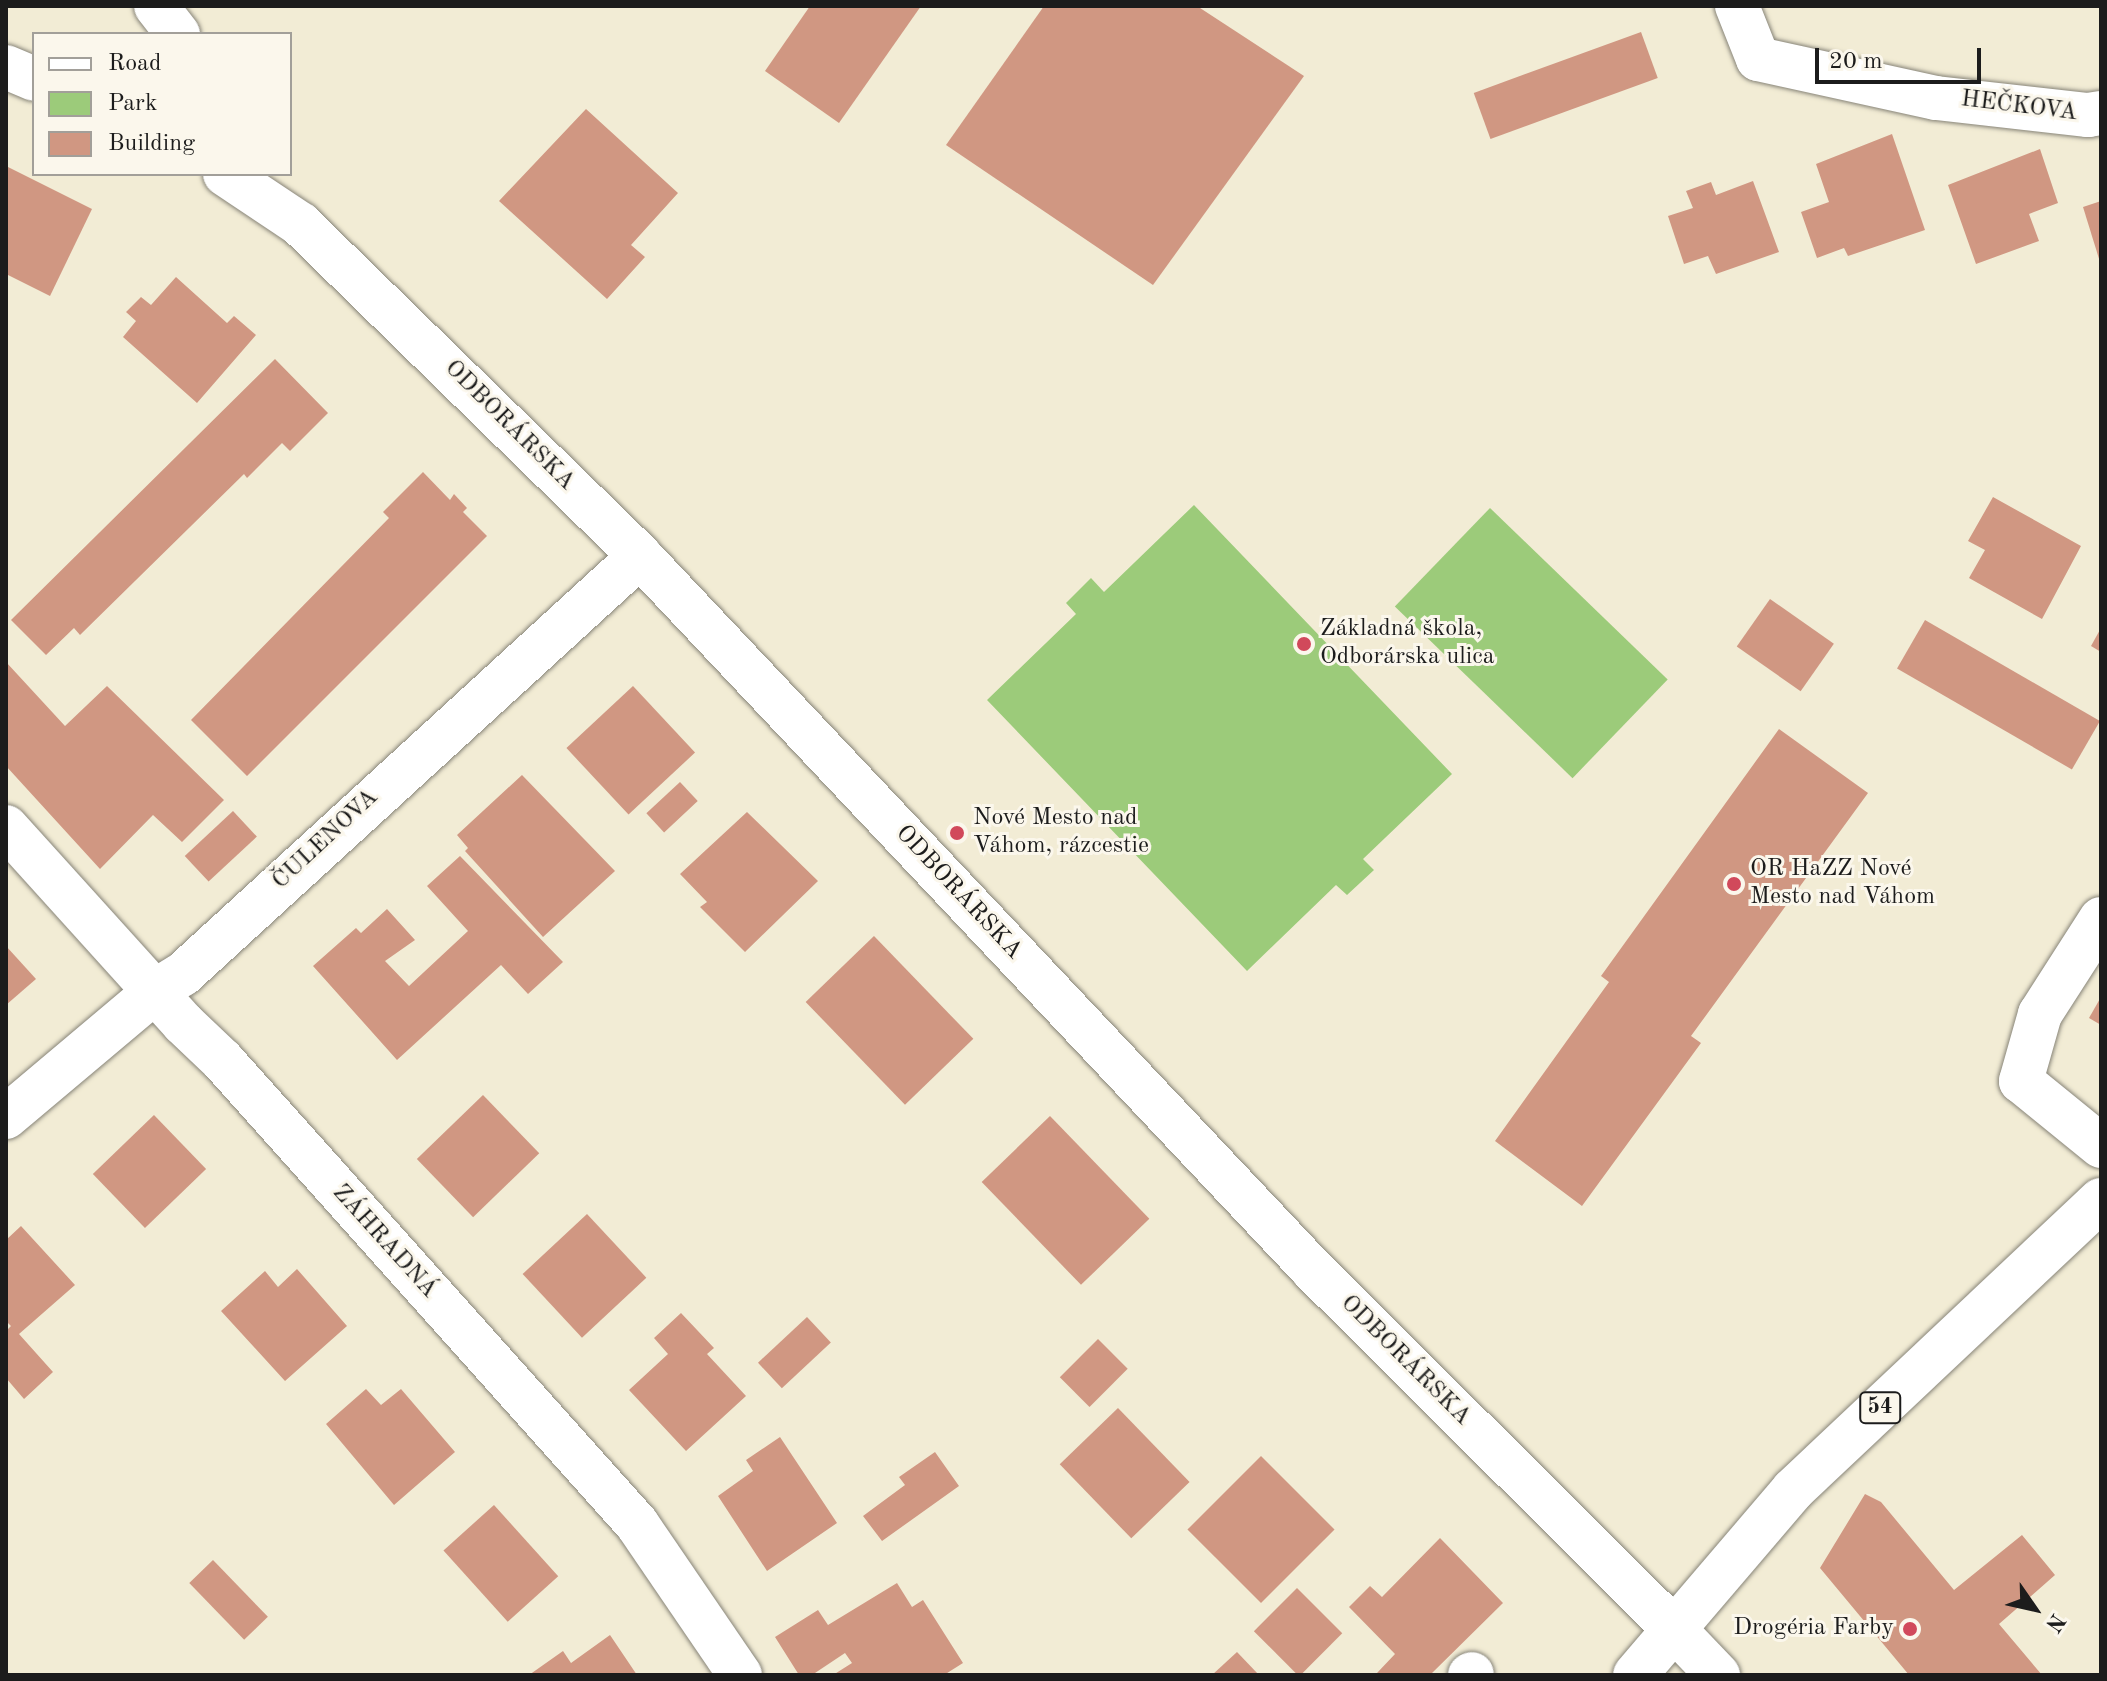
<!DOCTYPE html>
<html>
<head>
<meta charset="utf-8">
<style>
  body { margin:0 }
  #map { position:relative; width:2107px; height:1681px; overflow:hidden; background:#f2ecd5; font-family:"Old Standard TT",serif }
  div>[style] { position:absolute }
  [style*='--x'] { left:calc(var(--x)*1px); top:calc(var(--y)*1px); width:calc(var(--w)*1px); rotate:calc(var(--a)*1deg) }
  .green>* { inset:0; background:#9ccb7a; transform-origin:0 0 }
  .building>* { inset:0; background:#d09782; transform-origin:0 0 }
  .roads { filter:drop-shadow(0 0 2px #878478) drop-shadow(0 0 2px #878478) }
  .minor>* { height:44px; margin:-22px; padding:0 22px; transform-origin:22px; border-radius:22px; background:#fff }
  .major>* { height:44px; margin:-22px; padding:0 22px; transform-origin:22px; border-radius:22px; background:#fff }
  .dots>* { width:22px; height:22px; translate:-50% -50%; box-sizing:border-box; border:4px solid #fbf7ec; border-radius:50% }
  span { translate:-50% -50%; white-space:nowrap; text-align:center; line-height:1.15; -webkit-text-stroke:6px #fbf7ec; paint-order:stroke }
  .shield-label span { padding:2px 6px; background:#fbf7ec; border:2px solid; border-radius:6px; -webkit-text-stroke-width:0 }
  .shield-label { font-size:22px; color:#1c1c1c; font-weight:700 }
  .street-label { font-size:24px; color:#1c1c1c }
  .poi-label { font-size:24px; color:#1c1c1c }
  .left { translate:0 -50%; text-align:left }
  .right { translate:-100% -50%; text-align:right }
  .frame { position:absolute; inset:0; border:8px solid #1c1c1c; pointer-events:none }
  .legend { position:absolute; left:32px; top:32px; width:260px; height:144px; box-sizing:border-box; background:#fbf7ec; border:2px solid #a29f99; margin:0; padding:10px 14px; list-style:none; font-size:24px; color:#1c1c1c }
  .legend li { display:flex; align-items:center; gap:16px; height:40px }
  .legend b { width:40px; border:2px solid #a29f99 }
  .north { position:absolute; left:1995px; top:1569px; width:80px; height:80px; -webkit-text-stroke:6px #fbf7ec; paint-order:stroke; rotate:124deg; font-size:22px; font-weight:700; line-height:32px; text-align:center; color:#1c1c1c }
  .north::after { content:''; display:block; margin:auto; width:28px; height:36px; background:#1c1c1c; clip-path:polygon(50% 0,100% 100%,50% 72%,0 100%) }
  .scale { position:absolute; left:1815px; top:48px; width:166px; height:36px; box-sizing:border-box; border:4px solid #1c1c1c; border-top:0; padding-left:10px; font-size:24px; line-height:28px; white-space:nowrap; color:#1c1c1c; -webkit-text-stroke:6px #fbf7ec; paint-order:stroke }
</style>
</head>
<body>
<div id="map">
  <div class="green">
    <div style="clip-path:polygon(1194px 505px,1452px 774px,1363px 859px,1374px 870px,1347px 895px,1336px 885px,1247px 971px,987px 700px,1076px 614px,1066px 603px,1091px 578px,1104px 592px)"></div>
    <div style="left:1490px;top:508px;width:247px;height:137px;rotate:44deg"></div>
  </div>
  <div class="building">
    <div style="clip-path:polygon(810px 6px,921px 6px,839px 123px,765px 71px)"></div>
    <div style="clip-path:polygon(1044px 6px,1197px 6px,1304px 76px,1153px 285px,946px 145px)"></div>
    <div style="left:1641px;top:32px;width:49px;height:178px;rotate:70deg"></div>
    <div style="clip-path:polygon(586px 109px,678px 193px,631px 245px,645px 257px,607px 299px,499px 201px)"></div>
    <div style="clip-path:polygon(1892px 134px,1925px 230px,1848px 256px,1844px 248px,1817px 258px,1801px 212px,1829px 202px,1816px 164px)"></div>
    <div style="clip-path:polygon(2040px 149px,2058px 203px,2029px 214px,2039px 241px,1976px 264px,1948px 185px)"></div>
    <div style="clip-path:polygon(6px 166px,92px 209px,50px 296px,6px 274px)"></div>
    <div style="clip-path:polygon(1753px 181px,1779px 252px,1716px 274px,1708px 256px,1684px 264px,1668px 216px,1693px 208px,1686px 191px,1711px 182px,1716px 195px)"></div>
    <div style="clip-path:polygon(2101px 201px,2101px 262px,2100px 262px,2083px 207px)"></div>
    <div style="clip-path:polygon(176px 277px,227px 323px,234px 316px,256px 335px,197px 403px,123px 337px,136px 321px,126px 312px,141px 297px,151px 305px)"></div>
    <div style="clip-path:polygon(275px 359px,328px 413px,290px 451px,282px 443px,247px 478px,244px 474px,80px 635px,74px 628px,46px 655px,11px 620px)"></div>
    <div style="clip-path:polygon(423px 472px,450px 500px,454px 494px,467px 508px,463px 512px,487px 536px,247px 776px,191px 720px,389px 518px,383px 512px)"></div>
    <div style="clip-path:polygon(1993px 497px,2081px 546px,2042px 619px,1969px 578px,1985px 550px,1968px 541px)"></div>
    <div style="left:1770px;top:599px;width:78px;height:58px;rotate:35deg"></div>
    <div style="left:1925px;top:620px;width:202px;height:56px;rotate:30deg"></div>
    <div style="clip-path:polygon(2101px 628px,2101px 652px,2091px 646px)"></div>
    <div style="clip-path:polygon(6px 662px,65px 726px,107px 686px,224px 800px,182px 842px,153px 815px,100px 869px,6px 766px)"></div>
    <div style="left:633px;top:686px;width:91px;height:91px;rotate:47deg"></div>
    <div style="clip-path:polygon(1779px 729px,1868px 793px,1691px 1036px,1701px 1043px,1582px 1206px,1495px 1141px,1609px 982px,1601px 976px)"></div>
    <div style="clip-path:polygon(522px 775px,615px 871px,543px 937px,465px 851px,468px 848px,457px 835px)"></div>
    <div style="left:680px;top:782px;width:26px;height:46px;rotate:47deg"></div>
    <div style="left:233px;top:811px;width:35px;height:66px;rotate:47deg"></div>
    <div style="clip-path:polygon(747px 812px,818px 881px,745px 952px,700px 907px,707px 902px,680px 874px)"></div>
    <div style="clip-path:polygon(460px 856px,563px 962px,528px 994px,501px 965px,397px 1060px,313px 966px,356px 928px,361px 933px,387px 909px,415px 940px,385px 961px,409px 986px,468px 931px,427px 886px)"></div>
    <div style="left:874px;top:936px;width:143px;height:95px;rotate:46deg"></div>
    <div style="clip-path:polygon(6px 946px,36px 979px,6px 1005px)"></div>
    <div style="clip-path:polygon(2101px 997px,2101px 1025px,2089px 1018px)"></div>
    <div style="left:483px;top:1095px;width:81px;height:92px;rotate:46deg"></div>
    <div style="left:154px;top:1115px;width:75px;height:85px;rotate:46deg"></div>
    <div style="left:1050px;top:1116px;width:143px;height:95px;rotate:46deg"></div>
    <div style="left:587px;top:1214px;width:87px;height:88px;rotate:47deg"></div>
    <div style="clip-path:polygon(21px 1226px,75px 1285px,19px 1334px,53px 1372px,24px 1399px,6px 1378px,6px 1331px,11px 1326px,6px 1321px,6px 1240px)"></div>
    <div style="clip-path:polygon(297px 1269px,347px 1326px,285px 1381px,221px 1311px,265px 1271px,278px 1287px)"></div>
    <div style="clip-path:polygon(681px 1313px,714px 1348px,707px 1354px,746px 1396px,686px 1451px,629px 1390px,668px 1354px,654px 1338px)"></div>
    <div style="left:807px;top:1317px;width:35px;height:67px;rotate:47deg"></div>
    <div style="left:1098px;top:1339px;width:42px;height:54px;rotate:45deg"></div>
    <div style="clip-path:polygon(366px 1389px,381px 1405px,401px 1389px,455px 1452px,394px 1505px,326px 1424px)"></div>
    <div style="left:1118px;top:1408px;width:103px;height:81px;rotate:46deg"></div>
    <div style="clip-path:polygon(780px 1437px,837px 1523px,767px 1571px,718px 1496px,753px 1471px,746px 1460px)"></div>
    <div style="clip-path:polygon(935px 1452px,959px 1486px,882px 1541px,863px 1516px,905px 1485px,899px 1477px)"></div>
    <div style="left:1261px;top:1456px;width:104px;height:104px;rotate:45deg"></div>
    <div style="clip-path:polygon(1865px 1494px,1881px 1502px,1954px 1590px,2022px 1535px,2055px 1575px,1999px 1624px,2042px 1675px,1909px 1675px,1820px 1568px)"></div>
    <div style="left:494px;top:1505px;width:96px;height:68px;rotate:48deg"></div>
    <div style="clip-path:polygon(1440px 1538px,1503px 1603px,1430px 1675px,1379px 1675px,1377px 1673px,1395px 1654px,1349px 1607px,1370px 1586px,1382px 1597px)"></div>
    <div style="left:213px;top:1560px;width:79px;height:33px;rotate:46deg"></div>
    <div style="clip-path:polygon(897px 1583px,912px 1607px,923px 1600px,963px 1663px,944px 1675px,833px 1675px,852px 1663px,845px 1653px,812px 1675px,799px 1675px,775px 1637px,818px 1610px,828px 1625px)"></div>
    <div style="left:1297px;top:1588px;width:64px;height:61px;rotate:45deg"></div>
    <div style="clip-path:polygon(610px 1635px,637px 1675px,529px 1675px,563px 1651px,571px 1663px)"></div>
    <div style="clip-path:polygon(1237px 1652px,1259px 1675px,1212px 1675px)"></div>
  </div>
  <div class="roads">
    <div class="minor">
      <div style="--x:156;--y:6;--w:36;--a:52"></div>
      <div style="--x:1737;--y:6;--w:57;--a:68.4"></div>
      <div style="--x:1758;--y:59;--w:182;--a:12.4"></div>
      <div style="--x:1936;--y:98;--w:153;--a:6.4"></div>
      <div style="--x:2088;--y:115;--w:13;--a:-9"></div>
      <div style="--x:6;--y:827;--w:264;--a:47.9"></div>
      <div style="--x:183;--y:1023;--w:54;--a:43.5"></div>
      <div style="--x:222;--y:1060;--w:623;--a:48.19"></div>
      <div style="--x:637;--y:1524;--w:183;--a:55.7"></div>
      <div style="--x:2101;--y:919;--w:113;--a:122.7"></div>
      <div style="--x:2040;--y:1014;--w:70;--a:105.8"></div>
      <div style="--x:2021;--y:1081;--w:103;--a:39.1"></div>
      <div style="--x:6;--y:1117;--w:197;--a:-40.1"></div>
      <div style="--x:157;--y:990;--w:31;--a:-32"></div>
      <div style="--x:183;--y:974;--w:619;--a:-42.45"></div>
      <div style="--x:1674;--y:1629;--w:64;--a:46.3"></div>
      <div style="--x:1470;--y:1675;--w:2;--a:-27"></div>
    </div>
    <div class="major">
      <div style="--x:6;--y:67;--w:30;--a:23"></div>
      <div style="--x:225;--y:174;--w:90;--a:33.7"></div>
      <div style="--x:300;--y:224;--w:475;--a:44.3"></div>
      <div style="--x:640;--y:556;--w:981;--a:46.69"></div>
      <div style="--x:1313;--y:1270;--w:509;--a:44.84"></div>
      <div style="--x:1635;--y:1675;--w:243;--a:-49.5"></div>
      <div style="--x:1793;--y:1490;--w:423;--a:-43.3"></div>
    </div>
  </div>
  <div class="dots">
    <div style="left:1304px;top:644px;background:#d1495b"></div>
    <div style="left:957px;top:833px;background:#d1495b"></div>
    <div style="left:1734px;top:884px;background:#d1495b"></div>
    <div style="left:1910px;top:1629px;background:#d1495b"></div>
  </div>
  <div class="shield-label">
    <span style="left:1880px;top:1408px">54</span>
  </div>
  <div class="street-label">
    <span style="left:2019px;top:107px;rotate:7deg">HEČKOVA</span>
    <span style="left:509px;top:426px;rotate:45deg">ODBORÁRSKA</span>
    <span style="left:326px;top:840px;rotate:-43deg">ČULENOVA</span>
    <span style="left:958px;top:893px;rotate:47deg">ODBORÁRSKA</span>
    <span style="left:384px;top:1242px;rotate:48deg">ZÁHRADNÁ</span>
    <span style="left:1405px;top:1361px;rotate:45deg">ODBORÁRSKA</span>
  </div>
  <div class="poi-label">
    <span class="left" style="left:1320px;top:644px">Základná škola,<br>Odborárska ulica</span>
    <span class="left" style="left:973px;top:833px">Nové Mesto nad<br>Váhom, rázcestie</span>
    <span class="left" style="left:1750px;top:884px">OR HaZZ Nové<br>Mesto nad Váhom</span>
    <span class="right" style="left:1894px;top:1629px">Drogéria Farby</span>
  </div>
  <div class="frame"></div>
  <ul class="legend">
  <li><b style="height:10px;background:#fff"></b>Road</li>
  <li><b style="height:22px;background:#9ccb7a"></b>Park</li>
  <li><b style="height:22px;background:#d09782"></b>Building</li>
  </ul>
  <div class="north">N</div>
  <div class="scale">20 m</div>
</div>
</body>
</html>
